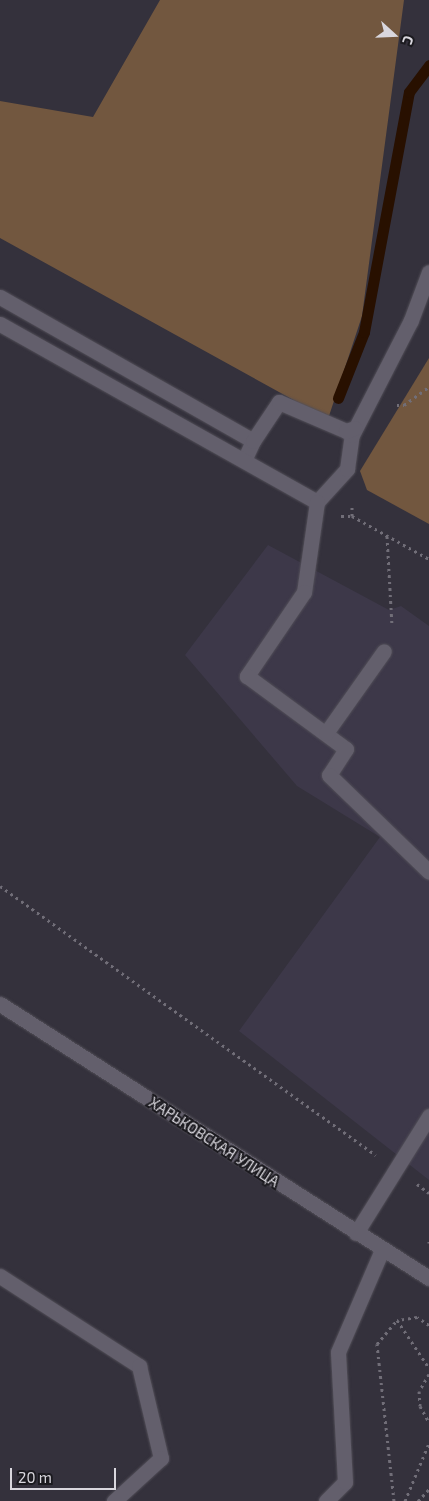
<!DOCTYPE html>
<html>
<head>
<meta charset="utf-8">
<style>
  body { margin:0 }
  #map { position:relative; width:429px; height:1501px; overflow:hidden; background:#34313c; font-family:"Exo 2",sans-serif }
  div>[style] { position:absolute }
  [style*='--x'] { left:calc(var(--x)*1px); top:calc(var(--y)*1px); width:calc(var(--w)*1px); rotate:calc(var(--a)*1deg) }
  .built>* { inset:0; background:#3d3849 }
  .green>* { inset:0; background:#72573f }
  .stream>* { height:11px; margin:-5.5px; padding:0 5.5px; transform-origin:5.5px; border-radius:5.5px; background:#281000 }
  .path>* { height:3px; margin-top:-1.5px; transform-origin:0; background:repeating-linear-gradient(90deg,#716e78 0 2.5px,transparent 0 6.5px) }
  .roads { filter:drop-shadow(0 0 1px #514e57) drop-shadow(0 0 1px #514e57) }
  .lane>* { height:15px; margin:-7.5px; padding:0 7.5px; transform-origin:7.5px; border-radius:7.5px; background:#635f6c }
  .street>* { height:15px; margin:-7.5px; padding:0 7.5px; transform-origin:7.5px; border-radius:7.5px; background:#635f6c }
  span { translate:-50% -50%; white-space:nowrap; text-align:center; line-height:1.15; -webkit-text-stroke:4px #1b1a1f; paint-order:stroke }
  .street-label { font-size:15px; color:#d9d7de }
  .north { position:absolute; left:369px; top:10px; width:50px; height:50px; -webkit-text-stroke:4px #1b1a1f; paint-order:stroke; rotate:110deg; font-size:14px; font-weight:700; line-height:20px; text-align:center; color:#d9d7de }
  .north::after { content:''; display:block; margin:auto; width:18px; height:22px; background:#d9d7de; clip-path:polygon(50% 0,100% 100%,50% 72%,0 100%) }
  .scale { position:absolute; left:10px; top:1468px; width:106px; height:22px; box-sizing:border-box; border:2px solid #d9d7de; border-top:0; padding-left:6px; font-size:15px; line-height:18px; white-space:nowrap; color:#d9d7de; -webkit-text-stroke:4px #1b1a1f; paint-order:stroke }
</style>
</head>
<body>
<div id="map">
  <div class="built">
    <div style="clip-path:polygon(268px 545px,389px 610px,401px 606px,429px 626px,429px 1180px,239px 1031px,380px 837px,297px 786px,185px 655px)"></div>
  </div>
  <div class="green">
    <div style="clip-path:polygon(160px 0,404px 0,362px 316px,328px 419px,0 238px,0 101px,93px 117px)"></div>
    <div style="clip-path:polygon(429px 358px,429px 524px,367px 490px,360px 471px)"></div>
  </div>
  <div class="stream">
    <div style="--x:338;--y:398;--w:71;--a:-68.5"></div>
    <div style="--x:364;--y:332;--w:244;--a:-79.4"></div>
    <div style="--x:409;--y:92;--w:34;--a:-53"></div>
  </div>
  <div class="path">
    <div style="--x:397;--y:405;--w:7;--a:0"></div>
    <div style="--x:404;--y:405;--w:31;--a:-36"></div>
    <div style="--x:341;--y:516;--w:11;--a:0"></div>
    <div style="--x:352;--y:516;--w:88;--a:29.2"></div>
    <div style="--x:352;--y:516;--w:12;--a:-90"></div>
    <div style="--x:387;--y:536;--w:90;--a:86.8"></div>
    <div style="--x:0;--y:886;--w:462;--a:35.6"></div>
    <div style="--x:417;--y:1184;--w:15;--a:37"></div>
    <div style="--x:429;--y:1241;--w:2;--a:90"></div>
    <div style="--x:429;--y:1325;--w:14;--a:-146"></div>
    <div style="--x:417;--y:1317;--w:20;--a:171"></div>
    <div style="--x:397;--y:1320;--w:58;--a:56.3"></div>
    <div style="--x:429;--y:1374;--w:20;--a:120"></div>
    <div style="--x:419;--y:1391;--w:15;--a:86"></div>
    <div style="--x:420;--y:1406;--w:18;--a:61"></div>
    <div style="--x:394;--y:1501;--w:158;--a:-96.2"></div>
    <div style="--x:377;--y:1344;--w:31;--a:-50"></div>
    <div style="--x:405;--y:1501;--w:63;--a:-67.5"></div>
    <div style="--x:418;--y:1501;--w:16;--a:-47"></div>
  </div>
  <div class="roads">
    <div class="lane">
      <div style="--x:0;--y:297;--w:291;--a:29.6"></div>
      <div style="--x:253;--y:441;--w:21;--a:115"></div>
      <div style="--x:0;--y:324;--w:364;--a:29.3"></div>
      <div style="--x:317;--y:502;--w:45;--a:-47.7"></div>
      <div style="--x:347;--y:469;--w:34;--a:-82"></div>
      <div style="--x:352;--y:435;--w:129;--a:-62.8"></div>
      <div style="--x:411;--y:320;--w:51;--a:-69.4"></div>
      <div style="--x:253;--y:441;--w:47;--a:-56.3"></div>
      <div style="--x:279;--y:402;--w:73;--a:23.4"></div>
      <div style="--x:346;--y:431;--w:9;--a:-18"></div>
      <div style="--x:317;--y:502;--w:91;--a:98.2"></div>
      <div style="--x:304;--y:592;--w:102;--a:124.2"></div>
      <div style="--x:247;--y:676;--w:123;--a:36.4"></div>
      <div style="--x:346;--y:749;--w:31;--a:123"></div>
      <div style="--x:329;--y:775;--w:139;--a:44.1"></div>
      <div style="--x:326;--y:733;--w:100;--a:-54.7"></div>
      <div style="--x:356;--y:1233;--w:138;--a:-58"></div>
      <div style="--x:0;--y:1276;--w:166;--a:32.9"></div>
      <div style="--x:139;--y:1366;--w:95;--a:76.6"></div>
      <div style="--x:161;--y:1458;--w:64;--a:137.5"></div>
      <div style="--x:326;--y:1501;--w:27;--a:-45"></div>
      <div style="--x:345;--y:1482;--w:130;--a:-93.1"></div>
      <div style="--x:338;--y:1352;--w:111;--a:-66.7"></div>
    </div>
    <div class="street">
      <div style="--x:0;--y:1004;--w:509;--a:32.57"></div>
    </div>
  </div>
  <div class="street-label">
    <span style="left:214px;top:1142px;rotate:33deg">ХАРЬКОВСКАЯ УЛИЦА</span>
  </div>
  <div class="north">С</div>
  <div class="scale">20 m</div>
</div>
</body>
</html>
